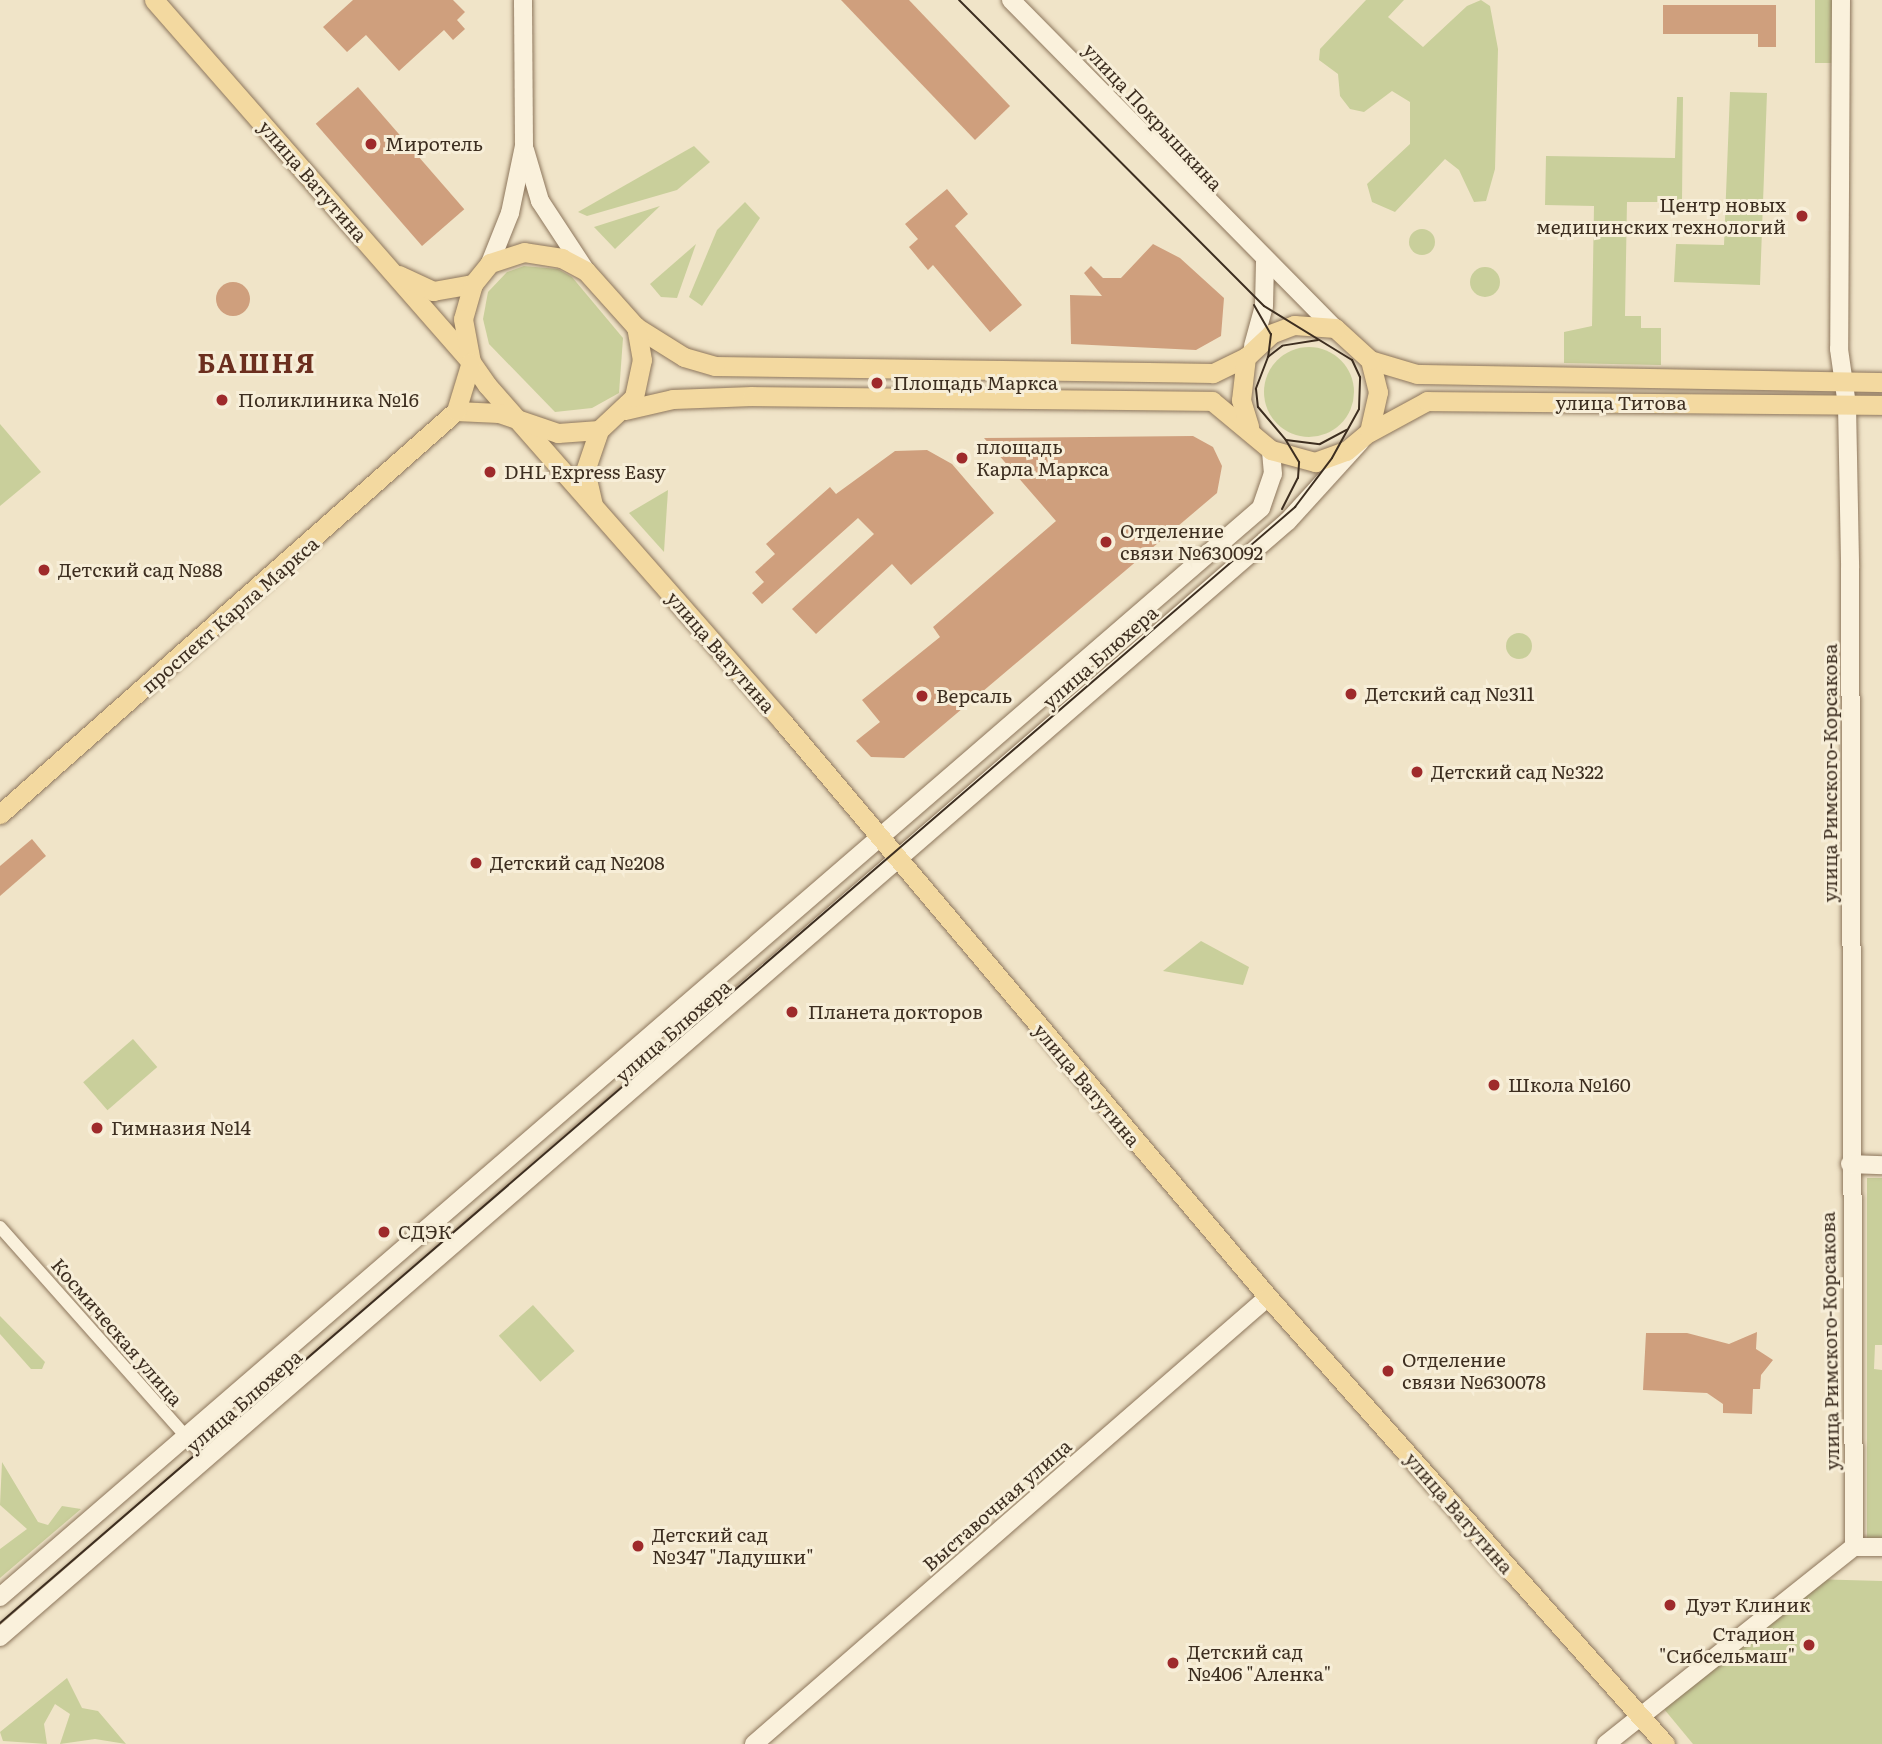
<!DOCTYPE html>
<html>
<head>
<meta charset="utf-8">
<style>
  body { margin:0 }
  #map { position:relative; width:1882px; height:1744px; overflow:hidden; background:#f0e4c8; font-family:Literata,serif }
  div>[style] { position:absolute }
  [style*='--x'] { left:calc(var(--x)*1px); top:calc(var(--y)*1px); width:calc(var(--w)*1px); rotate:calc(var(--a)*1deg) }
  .green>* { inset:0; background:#c9cf9b; transform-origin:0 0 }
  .round { border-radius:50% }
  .building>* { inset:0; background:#cf9f7d; transform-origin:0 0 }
  .roads { filter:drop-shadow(0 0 2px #8d765c) drop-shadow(0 0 2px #8d765c) }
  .street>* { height:12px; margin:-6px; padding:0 6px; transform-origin:6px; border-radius:6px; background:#faf1dc }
  .secondary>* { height:18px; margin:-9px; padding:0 9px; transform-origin:9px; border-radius:9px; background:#faf1dc }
  .primary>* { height:19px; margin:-9.5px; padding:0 9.5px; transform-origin:9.5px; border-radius:9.5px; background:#f3d9a0 }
  .tram>* { height:2px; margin:-1px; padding:0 1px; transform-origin:1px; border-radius:1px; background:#3d2e20 }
  .dots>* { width:19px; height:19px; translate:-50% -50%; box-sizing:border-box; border:4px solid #f7eed8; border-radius:50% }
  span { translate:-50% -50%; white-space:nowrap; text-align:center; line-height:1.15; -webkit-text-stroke:6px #f7eed8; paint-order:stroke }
  .street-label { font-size:19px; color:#3d2e20 }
  .poi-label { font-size:19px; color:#3d2e20 }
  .left { translate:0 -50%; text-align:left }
  .right { translate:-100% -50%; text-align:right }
  .district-label { font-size:26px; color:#6b2e1e; font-weight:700; letter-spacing:2px }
</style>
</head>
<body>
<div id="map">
  <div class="green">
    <div style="clip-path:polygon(1366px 0,1404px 0,1388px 17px,1423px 47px,1467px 6px,1481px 0,1490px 6px,1498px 49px,1495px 169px,1486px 201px,1474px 202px,1459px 170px,1445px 159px,1395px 212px,1372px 202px,1367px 184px,1410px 144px,1410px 102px,1392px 91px,1364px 112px,1350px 109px,1340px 96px,1338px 74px,1319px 60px,1320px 49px)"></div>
    <div style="left:1815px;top:0;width:20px;height:63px"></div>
    <div style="clip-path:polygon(1730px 92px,1767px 93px,1760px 285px,1674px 282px,1676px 244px,1724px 245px)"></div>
    <div style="clip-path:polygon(1677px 97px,1683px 97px,1682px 202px,1627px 202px,1625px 316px,1641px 316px,1641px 328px,1661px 328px,1661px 365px,1564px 363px,1564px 332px,1592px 326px,1594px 206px,1545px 205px,1546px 156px,1675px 158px)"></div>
    <div style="clip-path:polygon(694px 146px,710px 162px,677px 190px,587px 216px,578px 212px)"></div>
    <div style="clip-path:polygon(745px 202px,760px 218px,702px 306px,689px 297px,717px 230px)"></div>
    <div style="clip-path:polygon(660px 206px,615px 249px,594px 227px)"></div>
    <div class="round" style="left:1409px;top:229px;width:26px;height:26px"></div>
    <div style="clip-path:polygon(696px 244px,677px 298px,661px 297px,650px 284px)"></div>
    <div style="clip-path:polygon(524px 266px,558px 269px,572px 277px,623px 338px,619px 393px,592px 408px,555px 412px,489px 344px,483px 319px,488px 292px,507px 272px)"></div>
    <div class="round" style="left:1470px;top:267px;width:30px;height:30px"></div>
    <div class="round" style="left:1264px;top:347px;width:90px;height:90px"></div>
    <div style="clip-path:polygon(0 424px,41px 472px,0 506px)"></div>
    <div style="clip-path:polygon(668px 490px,664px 552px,629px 513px)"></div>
    <div class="round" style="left:1506px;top:633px;width:26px;height:26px"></div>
    <div style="clip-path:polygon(1201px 941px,1249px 967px,1243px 985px,1163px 971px)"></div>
    <div style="left:133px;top:1039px;width:37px;height:66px;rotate:49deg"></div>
    <div style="clip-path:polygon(1867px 1178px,1882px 1178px,1882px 1345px,1875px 1345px,1874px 1369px,1882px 1370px,1882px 1541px,1867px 1541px)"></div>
    <div style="left:533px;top:1305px;width:62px;height:46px;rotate:48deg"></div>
    <div style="clip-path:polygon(0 1316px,45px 1362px,42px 1369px,31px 1369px,0 1334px)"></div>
    <div style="clip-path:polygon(2px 1462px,38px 1522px,48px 1525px,62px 1506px,81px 1509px,0 1578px,0 1549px,27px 1529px,0 1505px)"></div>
    <div style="clip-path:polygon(1810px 1579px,1882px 1581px,1882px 1744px,1693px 1744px,1664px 1709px)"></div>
    <div style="clip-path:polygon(67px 1678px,82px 1708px,98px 1711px,126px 1744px,95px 1739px,60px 1744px,70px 1714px,55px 1704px,44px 1724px,47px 1744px,3px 1741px,0 1732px)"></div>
  </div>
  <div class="building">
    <div style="clip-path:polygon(353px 0,453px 0,465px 12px,457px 20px,465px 29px,453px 40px,444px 30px,399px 71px,366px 35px,347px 52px,323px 27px)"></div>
    <div style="clip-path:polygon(841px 0,909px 0,1010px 106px,975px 140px)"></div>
    <div style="clip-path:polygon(1663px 5px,1776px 5px,1776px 47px,1758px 47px,1758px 34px,1663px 34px)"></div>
    <div style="left:358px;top:87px;width:162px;height:56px;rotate:49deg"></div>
    <div style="clip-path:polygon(947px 189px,968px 214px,955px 226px,1022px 305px,990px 332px,933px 265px,928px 270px,909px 247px,918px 239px,905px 224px)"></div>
    <div style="clip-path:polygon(1153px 244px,1180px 258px,1224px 298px,1221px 336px,1196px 350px,1071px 344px,1070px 295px,1102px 296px,1084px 273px,1091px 266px,1103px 278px,1121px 278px)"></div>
    <div class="round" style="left:216px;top:282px;width:34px;height:34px"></div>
    <div style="clip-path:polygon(1193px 436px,1213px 447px,1222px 466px,1217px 493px,904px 758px,871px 757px,856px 741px,880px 722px,862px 700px,940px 637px,933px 627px,1056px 521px,984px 438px)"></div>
    <div style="clip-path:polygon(927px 450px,952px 464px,994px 513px,911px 585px,892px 564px,816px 634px,792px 609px,874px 534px,858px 518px,762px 604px,752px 593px,764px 582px,755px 572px,775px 554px,766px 544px,830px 487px,836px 494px,895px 451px)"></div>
    <div style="clip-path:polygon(32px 839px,46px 856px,0 896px,0 866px)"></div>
    <div style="clip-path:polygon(1757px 1332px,1756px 1349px,1773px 1360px,1761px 1375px,1760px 1389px,1753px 1389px,1752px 1414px,1723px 1413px,1723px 1404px,1707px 1393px,1643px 1390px,1646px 1333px,1687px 1333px,1729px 1344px)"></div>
  </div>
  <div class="roads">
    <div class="street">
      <div style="--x:0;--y:1227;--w:312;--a:48.4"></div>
    </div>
    <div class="secondary">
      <div style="--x:1011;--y:0;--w:461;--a:45.4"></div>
      <div style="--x:1841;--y:0;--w:349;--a:90.3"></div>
      <div style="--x:1839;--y:349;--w:57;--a:81.9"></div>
      <div style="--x:1847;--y:405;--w:163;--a:88.9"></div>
      <div style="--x:1850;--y:568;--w:979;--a:89.77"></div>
      <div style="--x:525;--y:150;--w:53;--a:73.6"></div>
      <div style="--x:540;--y:201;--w:84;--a:56.7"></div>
      <div style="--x:490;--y:263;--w:54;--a:-68.2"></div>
      <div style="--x:510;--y:213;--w:68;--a:-78.2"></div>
      <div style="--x:524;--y:146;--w:146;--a:-90.4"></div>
      <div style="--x:1253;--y:346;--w:41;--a:-74.6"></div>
      <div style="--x:1264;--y:306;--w:44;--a:-88.7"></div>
      <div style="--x:1850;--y:1164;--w:32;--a:2"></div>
      <div style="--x:1854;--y:1547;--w:28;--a:0"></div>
      <div style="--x:0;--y:1597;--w:1666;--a:-40.81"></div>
      <div style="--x:1261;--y:508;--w:36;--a:-71"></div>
      <div style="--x:1273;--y:474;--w:24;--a:-95"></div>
      <div style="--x:0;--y:1637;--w:1704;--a:-40.91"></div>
      <div style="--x:1288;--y:521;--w:107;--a:-47.7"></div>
      <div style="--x:754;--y:1744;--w:681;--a:-41.01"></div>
      <div style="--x:1606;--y:1744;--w:317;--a:-38.5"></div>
    </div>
    <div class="primary">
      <div style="--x:154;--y:0;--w:480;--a:48.8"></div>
      <div style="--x:399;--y:275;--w:38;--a:25"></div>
      <div style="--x:433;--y:291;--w:41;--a:-9.9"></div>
      <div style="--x:1246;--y:357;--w:37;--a:154"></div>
      <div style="--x:1213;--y:373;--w:498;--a:-179.2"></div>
      <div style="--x:715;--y:366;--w:32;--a:-164"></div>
      <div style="--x:684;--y:357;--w:57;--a:-148"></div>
      <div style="--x:636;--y:327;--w:75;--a:-131.8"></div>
      <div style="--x:586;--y:271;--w:27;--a:-152"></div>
      <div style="--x:562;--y:258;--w:38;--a:-171"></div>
      <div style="--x:524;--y:252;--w:36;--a:162"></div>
      <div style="--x:490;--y:263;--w:27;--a:129"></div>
      <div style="--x:473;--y:284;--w:36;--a:106"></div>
      <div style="--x:463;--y:319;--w:44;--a:79.5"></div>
      <div style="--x:471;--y:362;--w:28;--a:55"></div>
      <div style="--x:487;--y:385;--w:449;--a:48.7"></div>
      <div style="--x:783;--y:722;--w:752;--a:49.85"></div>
      <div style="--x:1268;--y:1297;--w:598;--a:48.39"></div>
      <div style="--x:1370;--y:360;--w:49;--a:16.6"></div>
      <div style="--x:1417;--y:374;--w:465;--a:1"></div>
      <div style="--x:625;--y:410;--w:49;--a:-12.9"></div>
      <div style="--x:673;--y:399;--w:79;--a:-2.2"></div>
      <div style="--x:752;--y:396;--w:460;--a:0.6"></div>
      <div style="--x:1212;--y:401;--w:77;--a:39.7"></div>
      <div style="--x:1271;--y:450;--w:46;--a:15.3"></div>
      <div style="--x:1315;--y:462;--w:33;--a:-20"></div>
      <div style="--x:1346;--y:451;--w:30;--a:-40"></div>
      <div style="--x:1369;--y:432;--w:41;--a:-77.3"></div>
      <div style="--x:1378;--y:392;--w:33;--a:-104"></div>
      <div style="--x:1370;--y:360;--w:47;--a:-137.6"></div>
      <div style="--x:1335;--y:328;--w:41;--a:-175.8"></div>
      <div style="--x:1294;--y:325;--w:25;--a:159"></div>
      <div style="--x:1271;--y:334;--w:34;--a:137"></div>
      <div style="--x:1246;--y:357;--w:43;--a:96.6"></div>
      <div style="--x:1241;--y:400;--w:28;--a:73"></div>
      <div style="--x:456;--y:411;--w:43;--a:2.7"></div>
      <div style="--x:499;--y:413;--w:62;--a:18.7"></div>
      <div style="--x:558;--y:433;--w:41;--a:-4.2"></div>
      <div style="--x:599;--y:430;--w:48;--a:-43.3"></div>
      <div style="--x:634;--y:397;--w:38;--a:-78"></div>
      <div style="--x:642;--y:360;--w:34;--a:-100"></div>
      <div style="--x:1370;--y:432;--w:65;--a:-28.5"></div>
      <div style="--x:1427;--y:401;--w:455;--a:0.5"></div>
      <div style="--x:593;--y:505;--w:35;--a:-103"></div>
      <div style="--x:585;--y:471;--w:43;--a:-71.1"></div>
      <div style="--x:0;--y:814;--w:609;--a:-41.47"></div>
      <div style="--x:456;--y:411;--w:51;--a:-73"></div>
    </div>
  </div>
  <div class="tram">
    <div style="--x:1254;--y:305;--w:34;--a:60"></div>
    <div style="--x:1271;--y:334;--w:23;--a:97"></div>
    <div style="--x:1318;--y:340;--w:36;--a:171"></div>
    <div style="--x:1282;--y:346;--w:18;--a:142"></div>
    <div style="--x:1268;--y:357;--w:34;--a:111"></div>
    <div style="--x:1256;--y:389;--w:18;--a:84"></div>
    <div style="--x:1258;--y:407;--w:43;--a:49.7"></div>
    <div style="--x:1286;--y:440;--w:34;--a:7"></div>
    <div style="--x:1320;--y:444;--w:30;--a:-28"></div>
    <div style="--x:1282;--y:509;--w:35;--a:-63"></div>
    <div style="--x:1298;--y:478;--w:16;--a:-86"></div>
    <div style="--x:1299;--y:462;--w:26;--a:-121"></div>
    <div style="--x:0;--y:1623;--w:1710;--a:-40.75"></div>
    <div style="--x:1295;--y:507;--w:61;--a:-52.9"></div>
    <div style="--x:1332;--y:458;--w:56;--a:-61.1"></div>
    <div style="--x:1359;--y:409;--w:32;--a:-88"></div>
    <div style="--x:1360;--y:377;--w:19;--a:-115"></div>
    <div style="--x:1352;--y:360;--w:103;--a:-148.5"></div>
    <div style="--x:1264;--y:306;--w:432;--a:-134.9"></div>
  </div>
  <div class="dots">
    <div style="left:371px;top:144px;background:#9e2a2b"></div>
    <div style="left:1802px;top:216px;background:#9e2a2b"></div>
    <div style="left:877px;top:383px;background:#9e2a2b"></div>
    <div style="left:222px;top:400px;background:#9e2a2b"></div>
    <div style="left:962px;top:458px;background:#9e2a2b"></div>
    <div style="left:490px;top:472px;background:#9e2a2b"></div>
    <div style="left:1106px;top:542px;background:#9e2a2b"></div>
    <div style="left:44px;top:570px;background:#9e2a2b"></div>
    <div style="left:1351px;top:694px;background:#9e2a2b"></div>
    <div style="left:922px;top:696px;background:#9e2a2b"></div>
    <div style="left:1417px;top:772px;background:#9e2a2b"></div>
    <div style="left:476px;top:863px;background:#9e2a2b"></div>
    <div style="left:792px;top:1012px;background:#9e2a2b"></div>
    <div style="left:1494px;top:1085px;background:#9e2a2b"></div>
    <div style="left:97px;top:1128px;background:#9e2a2b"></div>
    <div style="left:384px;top:1232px;background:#9e2a2b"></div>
    <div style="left:1388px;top:1371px;background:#9e2a2b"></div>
    <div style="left:638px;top:1546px;background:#9e2a2b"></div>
    <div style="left:1670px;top:1605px;background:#9e2a2b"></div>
    <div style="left:1809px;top:1645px;background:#9e2a2b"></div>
    <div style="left:1173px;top:1663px;background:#9e2a2b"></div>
  </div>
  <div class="street-label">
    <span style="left:1153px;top:117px;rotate:47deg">улица Покрышкина</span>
    <span style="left:313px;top:181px;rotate:49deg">улица Ватутина</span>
    <span style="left:1621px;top:403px">улица Титова</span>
    <span style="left:230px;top:615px;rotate:-41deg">проспект Карла Маркса</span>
    <span style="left:721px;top:652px;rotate:49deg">улица Ватутина</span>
    <span style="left:1100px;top:657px;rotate:-41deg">улица Блюхера</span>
    <span style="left:1830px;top:773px;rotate:-90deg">улица Римского-Корсакова</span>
    <span style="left:673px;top:1031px;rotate:-41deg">улица Блюхера</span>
    <span style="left:1087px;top:1085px;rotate:50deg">улица Ватутина</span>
    <span style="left:117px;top:1332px;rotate:49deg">Космическая улица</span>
    <span style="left:1830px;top:1341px;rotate:-91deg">улица Римского-Корсакова</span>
    <span style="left:244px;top:1401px;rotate:-41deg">улица Блюхера</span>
    <span style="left:997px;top:1505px;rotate:-41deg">Выставочная улица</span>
    <span style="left:1459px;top:1513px;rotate:49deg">улица Ватутина</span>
  </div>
  <div class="poi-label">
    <span class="left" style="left:385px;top:144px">Миротель</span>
    <span class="right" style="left:1786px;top:216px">Центр новых<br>медицинских технологий</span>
    <span class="left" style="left:893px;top:383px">Площадь Маркса</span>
    <span class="left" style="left:238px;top:400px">Поликлиника №16</span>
    <span class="left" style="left:976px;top:458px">площадь<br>Карла Маркса</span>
    <span class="left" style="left:504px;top:472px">DHL Express Easy</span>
    <span class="left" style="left:1120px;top:542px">Отделение<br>связи №630092</span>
    <span class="left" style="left:58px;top:570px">Детский сад №88</span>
    <span class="left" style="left:1365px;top:694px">Детский сад №311</span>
    <span class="left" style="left:936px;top:696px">Версаль</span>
    <span class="left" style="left:1431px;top:772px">Детский сад №322</span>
    <span class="left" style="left:490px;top:863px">Детский сад №208</span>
    <span class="left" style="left:808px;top:1012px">Планета докторов</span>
    <span class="left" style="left:1508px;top:1085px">Школа №160</span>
    <span class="left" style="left:111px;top:1128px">Гимназия №14</span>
    <span class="left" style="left:398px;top:1232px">СДЭК</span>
    <span class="left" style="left:1402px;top:1371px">Отделение<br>связи №630078</span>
    <span class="left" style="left:652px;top:1546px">Детский сад<br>№347 "Ладушки"</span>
    <span class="left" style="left:1686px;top:1605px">Дуэт Клиник</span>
    <span class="right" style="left:1795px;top:1645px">Стадион<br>"Сибсельмаш"</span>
    <span class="left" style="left:1187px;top:1663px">Детский сад<br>№406 "Аленка"</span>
  </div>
  <div class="district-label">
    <span style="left:257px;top:362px">БАШНЯ</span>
  </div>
</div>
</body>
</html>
